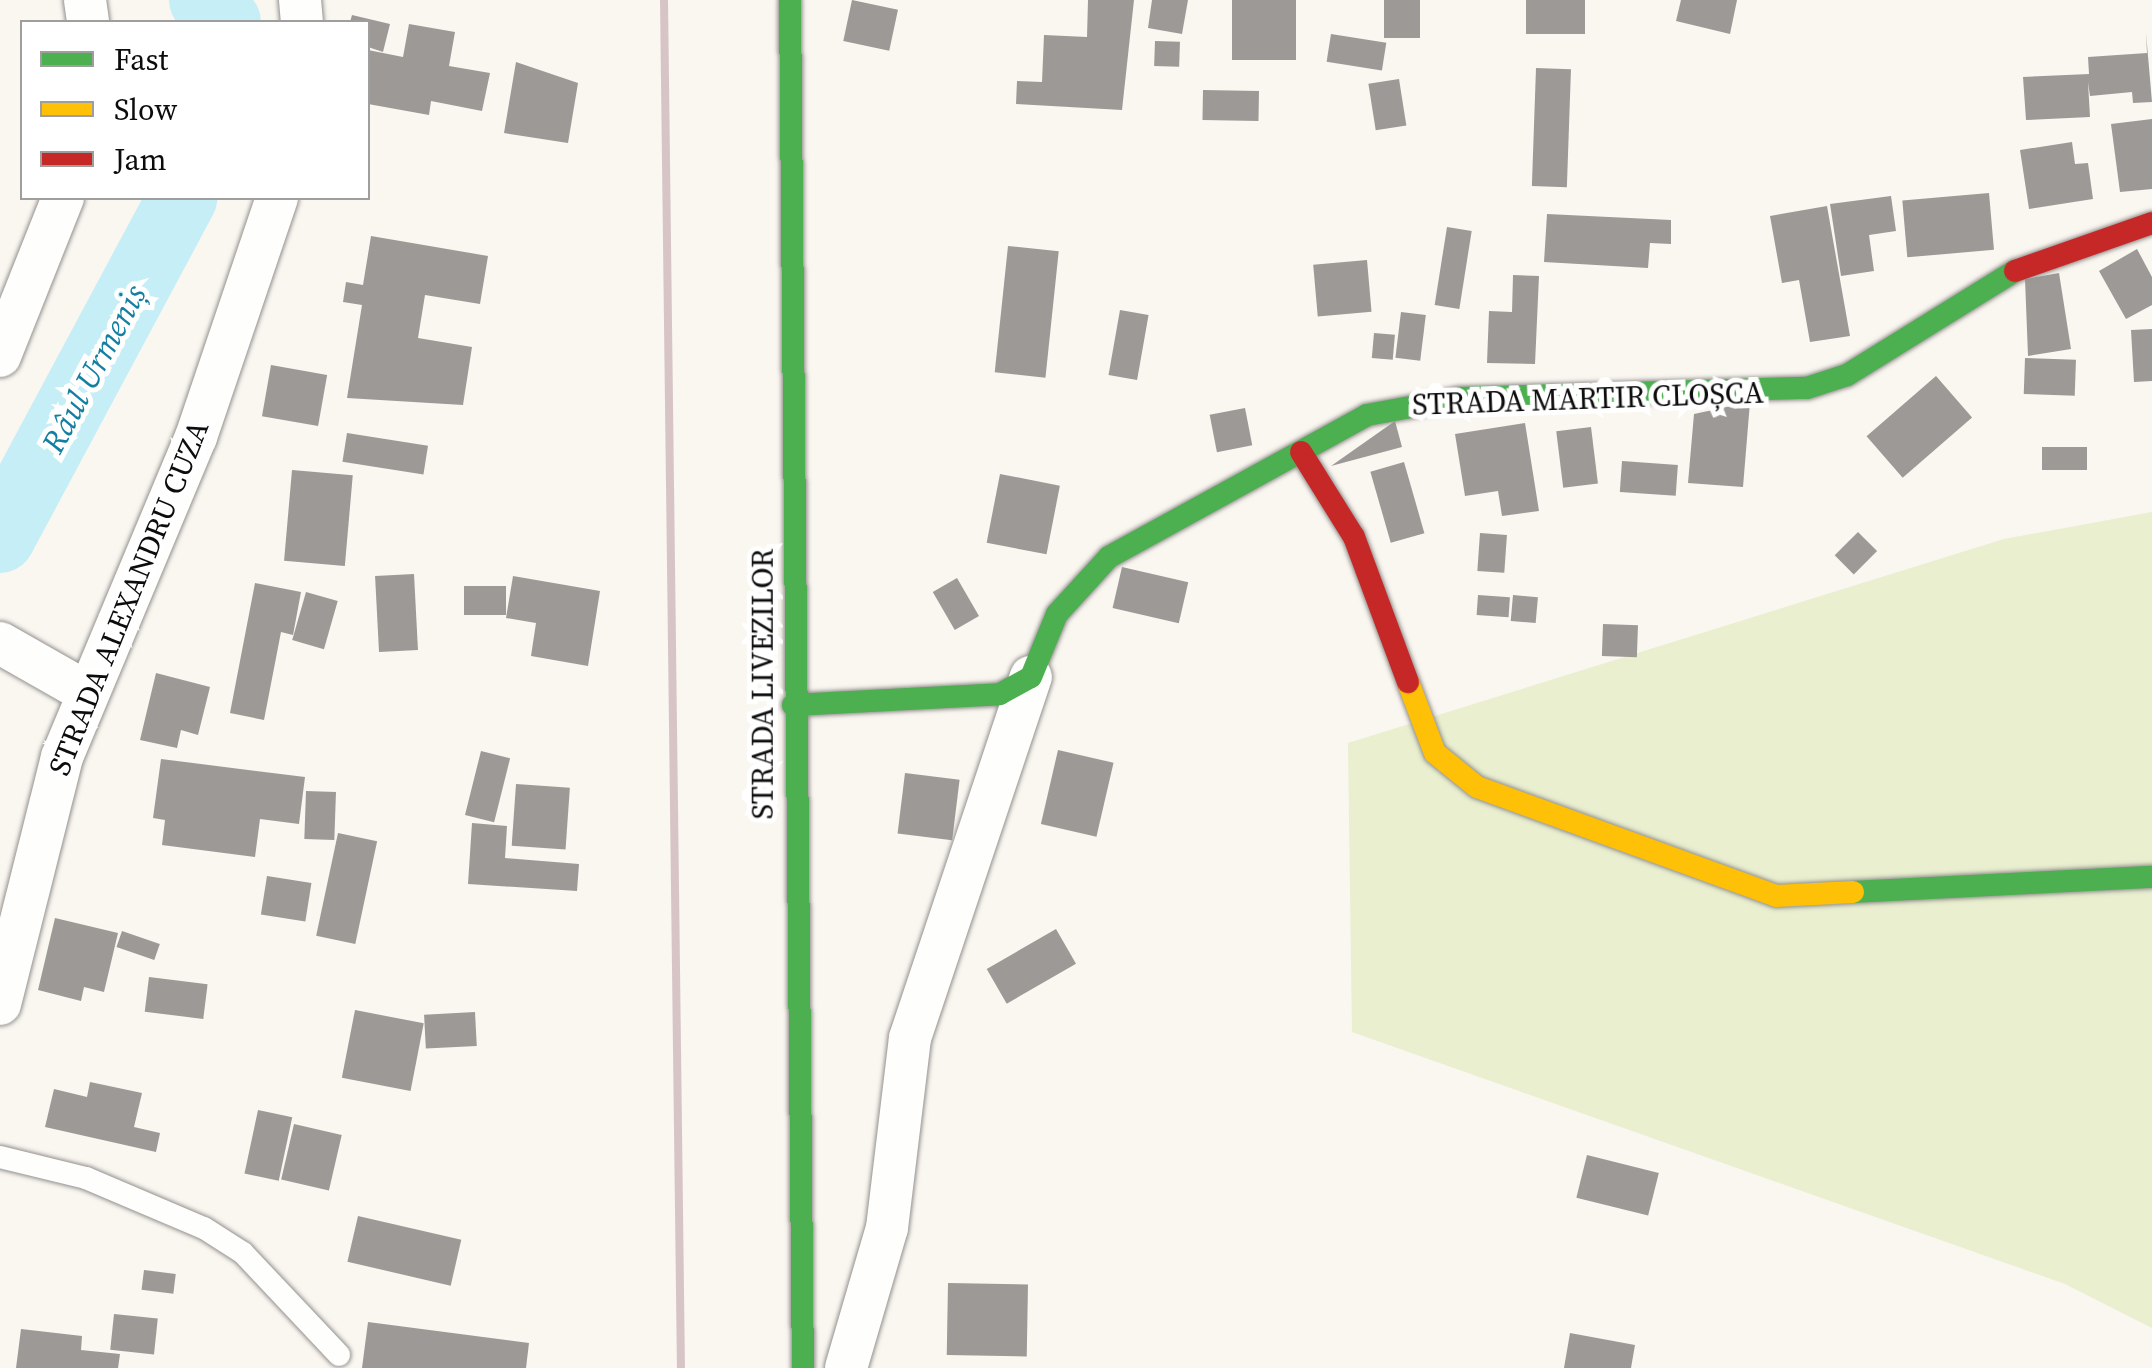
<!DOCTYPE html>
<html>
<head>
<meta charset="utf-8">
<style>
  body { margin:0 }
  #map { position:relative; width:2152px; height:1368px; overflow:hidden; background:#faf6f0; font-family:"Source Serif 4",serif }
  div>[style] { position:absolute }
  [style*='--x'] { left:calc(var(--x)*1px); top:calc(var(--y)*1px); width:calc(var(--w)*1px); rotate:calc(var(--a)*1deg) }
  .green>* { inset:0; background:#e9efcf }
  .river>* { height:70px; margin:-35px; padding:0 35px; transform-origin:35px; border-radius:35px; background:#c6eef6 }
  .building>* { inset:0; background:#9d9996; transform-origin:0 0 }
  .roads { filter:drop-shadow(0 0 2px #93918f) drop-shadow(0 0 2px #93918f) }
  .lane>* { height:22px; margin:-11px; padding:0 11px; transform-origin:11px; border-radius:11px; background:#fefefd }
  .street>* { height:42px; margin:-21px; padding:0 21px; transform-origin:21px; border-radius:21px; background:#fefefd }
  .fast>* { height:22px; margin:-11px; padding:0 11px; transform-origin:11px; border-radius:11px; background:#4caf50 }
  .slow>* { height:22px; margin:-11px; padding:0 11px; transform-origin:11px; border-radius:11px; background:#ffc107 }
  .jam>* { height:22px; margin:-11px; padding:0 11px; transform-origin:11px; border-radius:11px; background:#c62828 }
  .rail>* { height:8px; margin:-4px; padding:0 4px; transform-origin:4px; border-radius:4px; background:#d7c4c7 }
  span { translate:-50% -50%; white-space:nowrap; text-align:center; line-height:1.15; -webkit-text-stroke:10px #fff; paint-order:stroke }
  .street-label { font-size:30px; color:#0c0c0c }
  .water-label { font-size:32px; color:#1380a1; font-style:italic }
  .legend { position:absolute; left:20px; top:20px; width:350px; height:180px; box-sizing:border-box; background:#fff; border:2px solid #9e9e9e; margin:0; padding:12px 18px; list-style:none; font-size:30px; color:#0c0c0c }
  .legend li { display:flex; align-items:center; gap:20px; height:50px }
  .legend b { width:50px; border:2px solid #9e9e9e }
</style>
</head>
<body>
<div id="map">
  <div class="green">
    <div style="clip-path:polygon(2152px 512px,2152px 1328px,2065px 1284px,1352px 1032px,1348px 743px,2004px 539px)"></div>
  </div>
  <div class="river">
    <div style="--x:204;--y:0;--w:31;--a:45"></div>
    <div style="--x:0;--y:538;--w:386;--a:-61.8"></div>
  </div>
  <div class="building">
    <div style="left:852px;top:0;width:47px;height:42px;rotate:12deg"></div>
    <div style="clip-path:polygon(1088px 0,1134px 0,1122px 110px,1016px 104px,1017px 81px,1042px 82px,1044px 35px,1087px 37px)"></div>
    <div style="clip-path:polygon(1152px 0,1188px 0,1182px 34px,1148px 28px)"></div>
    <div style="left:1232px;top:0;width:64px;height:60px"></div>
    <div style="left:1384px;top:0;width:36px;height:38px"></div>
    <div style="left:1526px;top:0;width:59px;height:34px"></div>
    <div style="clip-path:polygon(1681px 0,1737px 0,1730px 34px,1676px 21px)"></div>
    <div style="clip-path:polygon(352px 15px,390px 24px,383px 52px,368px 47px,368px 22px,350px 22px)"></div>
    <div style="clip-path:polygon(409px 24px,455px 32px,449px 66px,490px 73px,482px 111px,431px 101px,429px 115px,368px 104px,368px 50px,403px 57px)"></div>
    <div style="clip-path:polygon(2146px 33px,2152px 102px,2133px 103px,2132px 92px,2090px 96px,2088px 82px,2090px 117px,2026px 120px,2023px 77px,2089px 74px,2088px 57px,2147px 53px)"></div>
    <div style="left:1331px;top:34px;width:56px;height:28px;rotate:9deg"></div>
    <div style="left:1155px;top:41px;width:25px;height:25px;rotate:2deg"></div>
    <div style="clip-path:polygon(516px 62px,578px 83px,568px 143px,504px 133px)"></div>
    <div style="left:1536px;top:68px;width:35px;height:118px;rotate:2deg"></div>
    <div style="left:1399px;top:79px;width:47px;height:31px;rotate:81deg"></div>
    <div style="left:1203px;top:90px;width:56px;height:30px;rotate:1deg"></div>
    <div style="clip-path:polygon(2152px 119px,2152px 189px,2120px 192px,2111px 124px)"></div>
    <div style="clip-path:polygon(2072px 142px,2075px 164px,2088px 163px,2093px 199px,2029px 209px,2020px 150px)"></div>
    <div style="left:1989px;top:193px;width:57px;height:87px;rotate:85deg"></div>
    <div style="clip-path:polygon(1891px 196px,1896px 231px,1869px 235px,1874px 271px,1841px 276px,1830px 204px)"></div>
    <div style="clip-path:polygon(1827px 206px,1850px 336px,1810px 342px,1799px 280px,1782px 283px,1770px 216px)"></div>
    <div style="clip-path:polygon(1547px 214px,1671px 220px,1671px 244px,1650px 243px,1648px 268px,1544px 262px)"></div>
    <div style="left:1447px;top:227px;width:25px;height:79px;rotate:9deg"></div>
    <div style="clip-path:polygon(371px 236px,488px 256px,480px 304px,425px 295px,418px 338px,472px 347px,463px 405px,347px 398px,362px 305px,343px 302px,346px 282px,363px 285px)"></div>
    <div style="left:1008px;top:246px;width:51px;height:127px;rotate:6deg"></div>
    <div style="clip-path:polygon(2137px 249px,2152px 277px,2152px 305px,2126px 319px,2099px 271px)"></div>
    <div style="left:1367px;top:260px;width:52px;height:54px;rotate:85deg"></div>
    <div style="clip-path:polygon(2059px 273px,2071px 349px,2028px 356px,2025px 279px)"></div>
    <div style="clip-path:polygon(1513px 275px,1539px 276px,1535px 364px,1487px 363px,1489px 311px,1512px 312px)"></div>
    <div style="left:1120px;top:310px;width:29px;height:66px;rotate:10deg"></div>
    <div style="left:1401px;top:312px;width:25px;height:46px;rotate:7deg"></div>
    <div style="clip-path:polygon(2152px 329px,2152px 381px,2134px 382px,2131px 330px)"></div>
    <div style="left:1374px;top:333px;width:21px;height:25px;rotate:5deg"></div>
    <div style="left:2025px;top:358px;width:51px;height:36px;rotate:2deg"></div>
    <div style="left:271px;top:365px;width:57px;height:52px;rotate:10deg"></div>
    <div style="left:1936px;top:376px;width:55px;height:92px;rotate:49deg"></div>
    <div style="clip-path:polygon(1750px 402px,1743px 487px,1688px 483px,1694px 414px)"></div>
    <div style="left:1245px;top:408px;width:38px;height:36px;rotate:79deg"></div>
    <div style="clip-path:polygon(1395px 421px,1402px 447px,1331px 466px)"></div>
    <div style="clip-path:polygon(1525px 423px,1539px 511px,1502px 516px,1498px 491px,1465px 496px,1455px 434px)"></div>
    <div style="left:1591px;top:427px;width:57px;height:35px;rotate:83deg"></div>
    <div style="left:347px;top:433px;width:82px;height:29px;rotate:9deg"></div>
    <div style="left:2087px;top:447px;width:23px;height:45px;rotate:90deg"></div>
    <div style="left:1622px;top:461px;width:56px;height:31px;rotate:4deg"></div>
    <div style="left:1404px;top:462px;width:74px;height:35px;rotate:74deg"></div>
    <div style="left:292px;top:470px;width:61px;height:91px;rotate:5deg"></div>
    <div style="left:1000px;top:474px;width:61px;height:70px;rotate:11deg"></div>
    <div style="left:1858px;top:532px;width:27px;height:33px;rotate:45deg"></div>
    <div style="left:1480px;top:533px;width:27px;height:38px;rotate:4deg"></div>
    <div style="left:1122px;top:567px;width:68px;height:42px;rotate:13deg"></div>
    <div style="left:414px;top:574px;width:76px;height:39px;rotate:87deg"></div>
    <div style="clip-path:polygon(513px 576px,600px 591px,588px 666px,531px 656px,536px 623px,506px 618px)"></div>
    <div style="left:957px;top:578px;width:44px;height:28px;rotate:60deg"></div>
    <div style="clip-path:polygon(255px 583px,301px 592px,293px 635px,281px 632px,264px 720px,230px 713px)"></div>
    <div style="left:464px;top:586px;width:42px;height:29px"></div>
    <div style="left:306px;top:592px;width:33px;height:50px;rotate:16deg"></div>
    <div style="left:1478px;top:595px;width:32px;height:20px;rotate:4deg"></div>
    <div style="left:1513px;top:595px;width:25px;height:26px;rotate:5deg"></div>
    <div style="left:1603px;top:624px;width:35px;height:32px;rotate:2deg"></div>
    <div style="clip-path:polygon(156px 673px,210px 687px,198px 735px,181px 730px,177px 748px,140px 740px)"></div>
    <div style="left:1058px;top:750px;width:57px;height:76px;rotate:13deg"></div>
    <div style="left:481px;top:751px;width:30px;height:66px;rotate:14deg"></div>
    <div style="clip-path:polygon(161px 759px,305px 777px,299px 824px,260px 819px,255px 857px,162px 845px,165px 820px,153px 818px)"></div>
    <div style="left:905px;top:773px;width:55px;height:61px;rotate:7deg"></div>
    <div style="left:516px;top:784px;width:54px;height:62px;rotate:4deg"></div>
    <div style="left:306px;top:791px;width:30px;height:48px;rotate:2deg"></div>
    <div style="clip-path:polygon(472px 823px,507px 826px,505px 858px,579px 864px,577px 891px,468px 884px)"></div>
    <div style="left:338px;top:833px;width:40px;height:105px;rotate:12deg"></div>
    <div style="left:267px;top:876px;width:45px;height:39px;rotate:9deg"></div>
    <div style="clip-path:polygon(55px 918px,118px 933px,104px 992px,84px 987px,81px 1001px,38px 990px)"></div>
    <div style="left:1056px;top:929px;width:40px;height:80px;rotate:60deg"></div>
    <div style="left:122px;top:931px;width:40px;height:17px;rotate:19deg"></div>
    <div style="left:149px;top:977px;width:59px;height:35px;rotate:7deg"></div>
    <div style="left:355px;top:1010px;width:70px;height:69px;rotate:11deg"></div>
    <div style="left:475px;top:1012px;width:34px;height:51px;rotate:87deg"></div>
    <div style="clip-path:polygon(90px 1082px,142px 1093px,134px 1127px,160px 1133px,156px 1152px,45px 1127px,54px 1089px,87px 1097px)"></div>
    <div style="left:258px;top:1110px;width:35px;height:65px;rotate:12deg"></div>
    <div style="left:294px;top:1124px;width:49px;height:57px;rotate:13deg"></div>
    <div style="left:1587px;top:1155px;width:74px;height:44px;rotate:14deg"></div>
    <div style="left:358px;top:1216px;width:106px;height:47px;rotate:13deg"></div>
    <div style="left:144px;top:1270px;width:32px;height:20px;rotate:7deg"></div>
    <div style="left:948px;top:1283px;width:80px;height:72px;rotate:1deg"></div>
    <div style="left:114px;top:1314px;width:44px;height:36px;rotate:6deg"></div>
    <div style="clip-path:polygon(368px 1322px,529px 1343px,526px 1368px,362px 1368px)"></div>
    <div style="clip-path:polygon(21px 1329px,82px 1336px,81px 1350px,120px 1354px,118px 1368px,16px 1368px)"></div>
    <div style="clip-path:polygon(1570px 1333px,1635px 1345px,1631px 1368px,1564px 1368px)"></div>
  </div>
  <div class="roads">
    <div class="lane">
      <div style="--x:0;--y:1157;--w:89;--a:13.7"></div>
      <div style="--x:86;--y:1178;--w:128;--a:23"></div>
      <div style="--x:204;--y:1228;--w:46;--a:32.7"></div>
      <div style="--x:243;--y:1253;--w:140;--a:46.7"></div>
    </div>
    <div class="street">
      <div style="--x:85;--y:0;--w:22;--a:82"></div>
      <div style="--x:300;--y:0;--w:22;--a:85"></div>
      <div style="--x:0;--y:356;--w:170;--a:-68.3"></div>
      <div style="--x:0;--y:643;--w:101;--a:29.6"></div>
      <div style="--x:0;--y:1004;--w:255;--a:-75.9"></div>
      <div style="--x:62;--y:757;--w:347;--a:-67.3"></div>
      <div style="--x:196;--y:437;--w:252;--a:-71.3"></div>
      <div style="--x:846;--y:1368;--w:146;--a:-73.7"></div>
      <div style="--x:887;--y:1228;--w:191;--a:-83.1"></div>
      <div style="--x:910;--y:1038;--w:381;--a:-71.5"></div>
    </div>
    <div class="fast">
      <div style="--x:790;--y:0;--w:1368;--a:89.46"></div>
      <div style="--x:793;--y:705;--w:207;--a:-3"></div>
      <div style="--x:1000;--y:694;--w:35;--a:-29"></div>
      <div style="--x:1031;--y:677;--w:68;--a:-67.6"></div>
      <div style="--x:1057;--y:614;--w:77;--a:-47.6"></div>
      <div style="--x:1109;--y:557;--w:294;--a:-28.8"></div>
      <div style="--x:1367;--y:415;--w:95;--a:-10.4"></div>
      <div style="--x:1460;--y:398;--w:347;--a:-1.7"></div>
      <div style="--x:1807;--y:388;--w:42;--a:-18"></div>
      <div style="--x:1847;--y:375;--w:198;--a:-31.8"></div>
      <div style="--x:1853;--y:892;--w:299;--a:-2.9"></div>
    </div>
    <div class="slow">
      <div style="--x:1408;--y:682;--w:76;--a:69.2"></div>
      <div style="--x:1435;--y:753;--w:54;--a:39"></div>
      <div style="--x:1477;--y:787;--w:318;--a:20"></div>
      <div style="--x:1776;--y:896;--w:77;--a:-3"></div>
    </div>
    <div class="jam">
      <div style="--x:2015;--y:271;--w:145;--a:-19.3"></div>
      <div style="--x:1301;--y:452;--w:100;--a:58.1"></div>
      <div style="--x:1354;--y:537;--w:155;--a:69.6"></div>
    </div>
  </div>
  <div class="rail">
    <div style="--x:664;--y:0;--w:1368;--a:89.29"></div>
  </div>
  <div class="street-label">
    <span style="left:1588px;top:399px;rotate:-2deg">STRADA MARTIR CLOȘCA</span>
    <span style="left:129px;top:598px;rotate:-68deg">STRADA ALEXANDRU CUZA</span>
    <span style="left:763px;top:684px;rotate:-90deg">STRADA LIVEZILOR</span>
  </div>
  <div class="water-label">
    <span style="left:94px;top:369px;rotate:-62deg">Râul Urmeniș</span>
  </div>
  <ul class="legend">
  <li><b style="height:12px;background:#4caf50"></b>Fast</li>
  <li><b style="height:12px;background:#ffc107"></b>Slow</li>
  <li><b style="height:12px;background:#c62828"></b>Jam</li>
  </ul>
</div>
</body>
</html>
